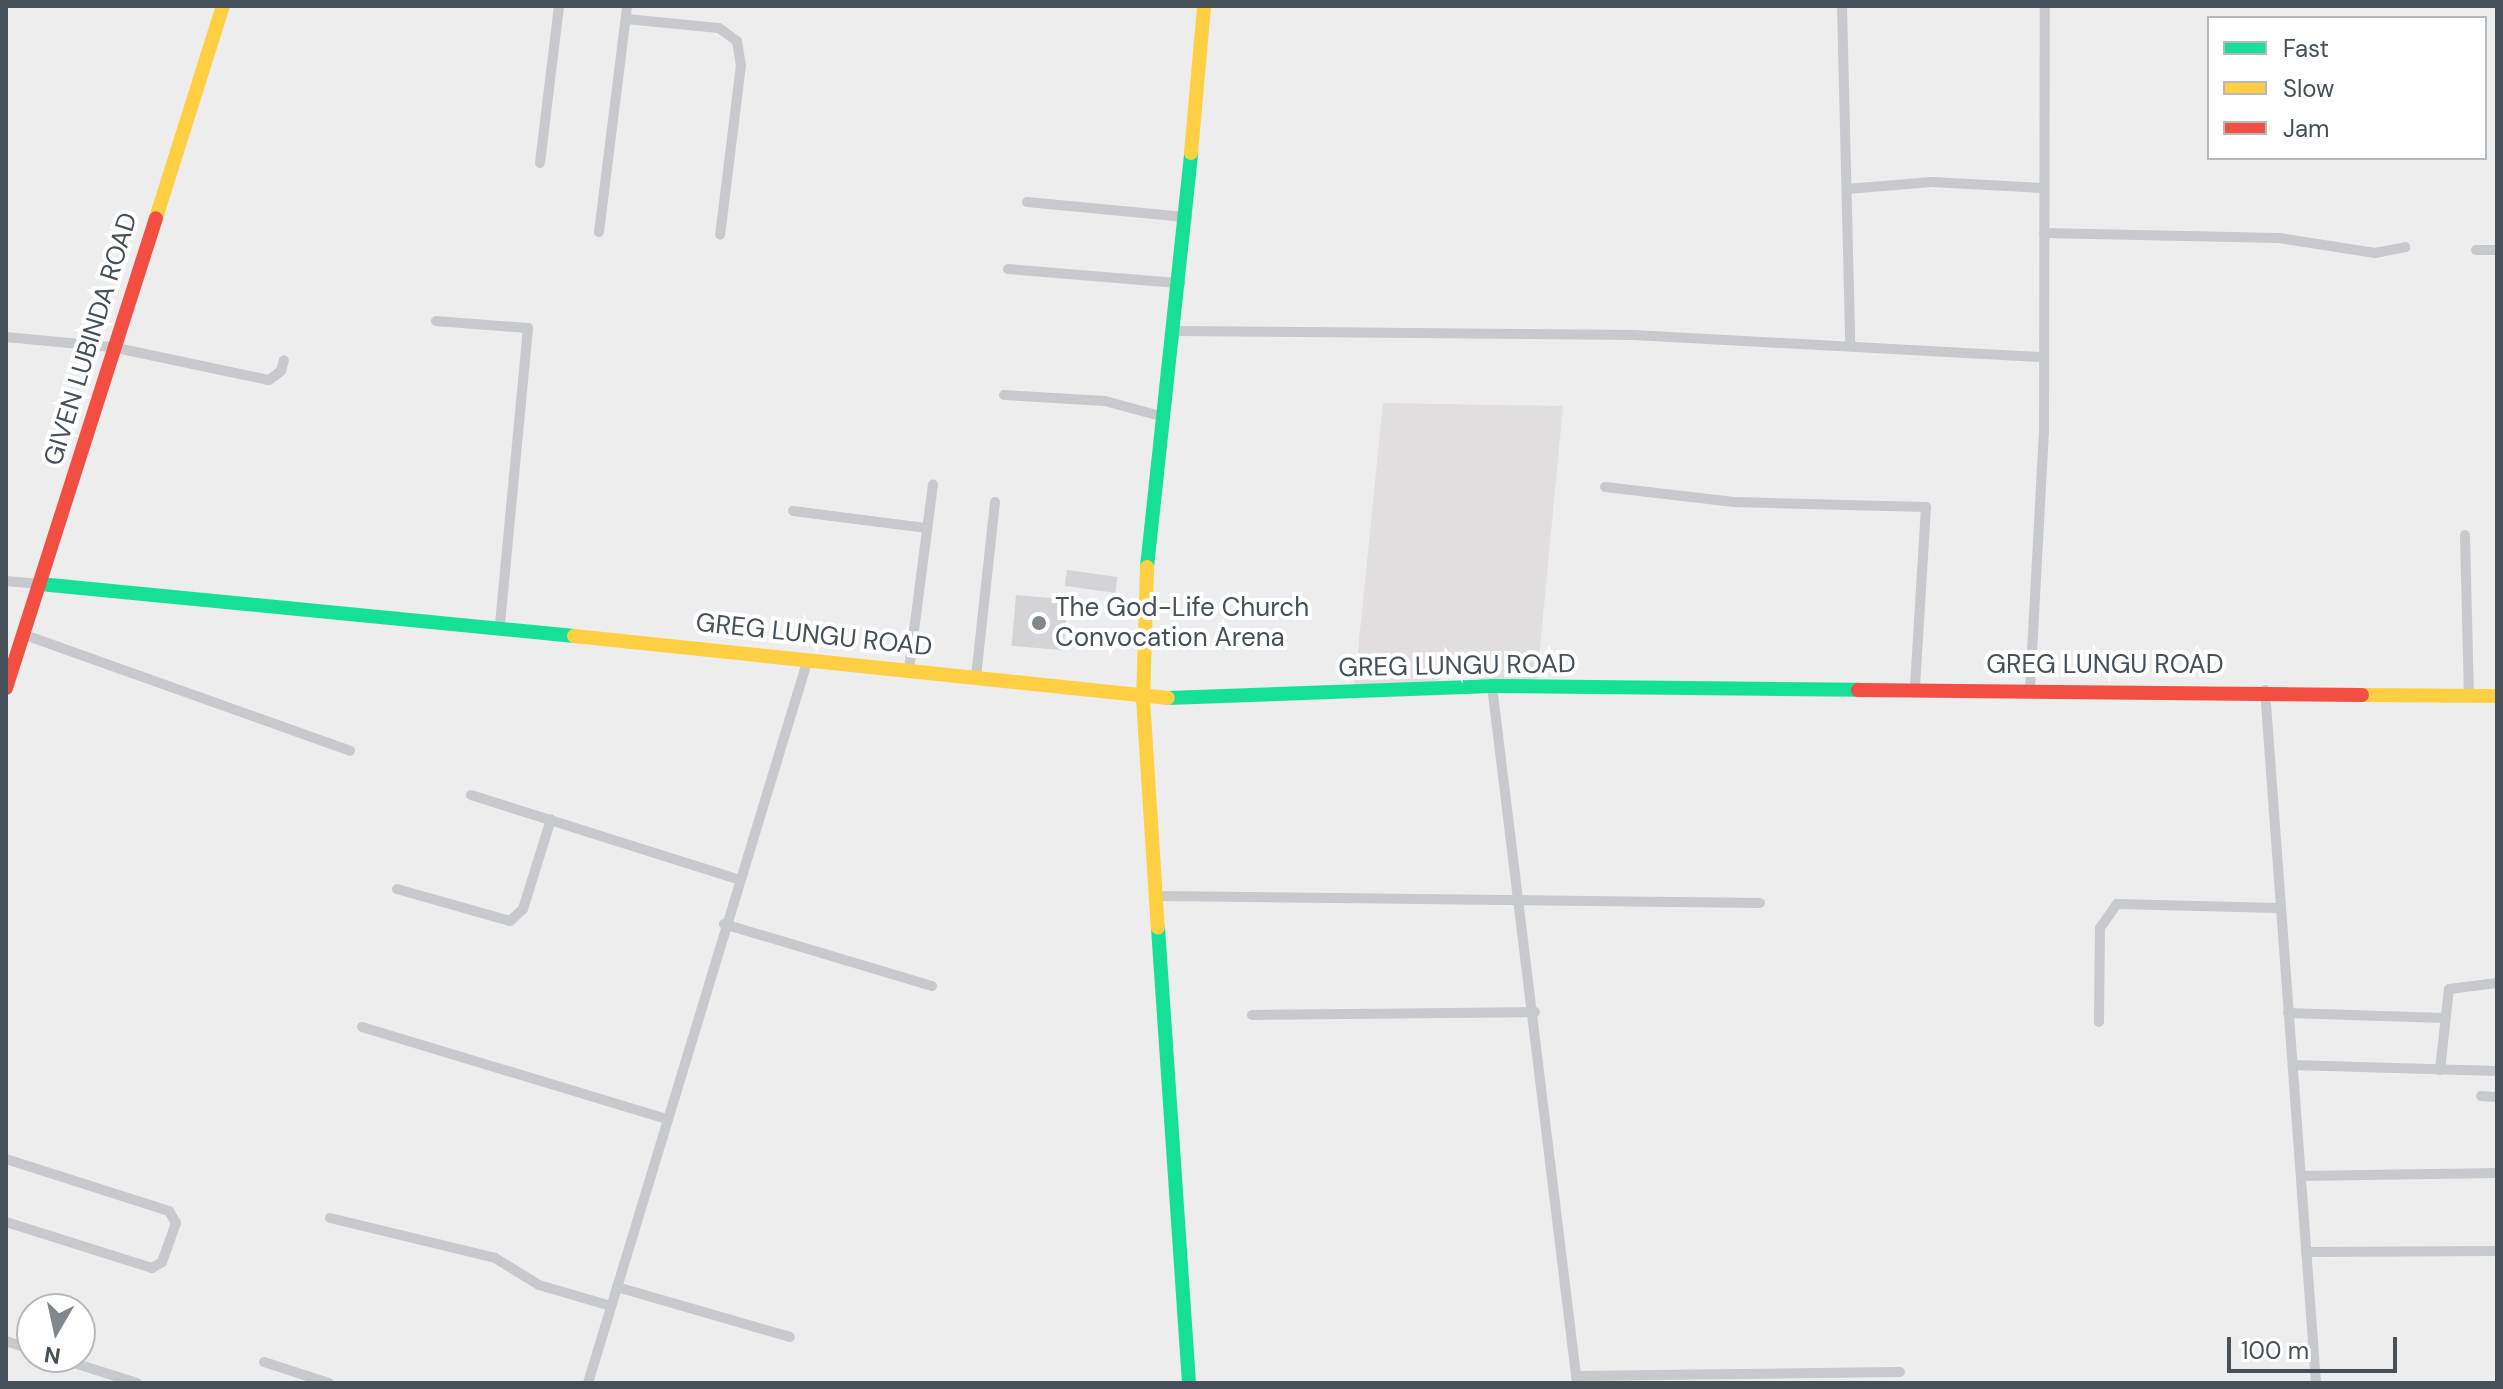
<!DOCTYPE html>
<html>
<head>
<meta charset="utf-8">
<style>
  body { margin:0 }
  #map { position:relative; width:2503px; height:1389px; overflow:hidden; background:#eeeded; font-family:"DM Sans",sans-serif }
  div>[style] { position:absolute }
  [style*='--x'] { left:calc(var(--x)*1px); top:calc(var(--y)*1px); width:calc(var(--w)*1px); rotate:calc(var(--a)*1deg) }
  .education>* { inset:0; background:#e0dedf }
  .building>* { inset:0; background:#d4d4d6; transform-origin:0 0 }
  .street>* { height:10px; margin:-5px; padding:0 5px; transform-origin:5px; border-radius:5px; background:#c7c9cc }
  .fast>* { height:14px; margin:-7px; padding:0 7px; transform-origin:7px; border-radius:7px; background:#16e098 }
  .slow>* { height:14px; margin:-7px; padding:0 7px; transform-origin:7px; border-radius:7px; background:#ffcf43 }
  .jam>* { height:14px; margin:-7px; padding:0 7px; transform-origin:7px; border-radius:7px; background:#f24e42 }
  .dots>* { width:22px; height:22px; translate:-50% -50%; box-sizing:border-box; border:4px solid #fff; border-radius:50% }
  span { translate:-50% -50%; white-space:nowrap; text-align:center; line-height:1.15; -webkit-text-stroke:8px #fff; paint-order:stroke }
  .street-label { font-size:26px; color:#455059 }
  .poi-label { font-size:26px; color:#455059 }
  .left { translate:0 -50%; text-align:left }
  .frame { position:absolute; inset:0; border:8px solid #455059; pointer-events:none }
  .legend { position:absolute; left:2207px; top:16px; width:280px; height:144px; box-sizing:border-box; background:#fff; border:2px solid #b5b9bd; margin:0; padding:10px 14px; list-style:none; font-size:24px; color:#455059 }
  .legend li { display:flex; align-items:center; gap:16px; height:40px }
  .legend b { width:40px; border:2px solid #b5b9bd }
  .north { position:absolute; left:16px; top:1293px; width:80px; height:80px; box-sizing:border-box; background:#fff; border:2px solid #b5b9bd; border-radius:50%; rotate:189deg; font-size:22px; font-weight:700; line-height:32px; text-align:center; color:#455059 }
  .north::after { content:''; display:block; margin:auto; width:28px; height:36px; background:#80878d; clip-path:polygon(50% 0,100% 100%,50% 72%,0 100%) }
  .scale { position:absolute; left:2227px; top:1337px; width:170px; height:36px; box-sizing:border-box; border:4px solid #455059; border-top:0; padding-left:10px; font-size:24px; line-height:28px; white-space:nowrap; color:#455059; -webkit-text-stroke:6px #fff; paint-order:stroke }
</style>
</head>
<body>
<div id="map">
  <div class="education">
    <div style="clip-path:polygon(1383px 403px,1563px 406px,1536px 690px,1482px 681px,1457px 667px,1437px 681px,1354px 690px)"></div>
  </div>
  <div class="building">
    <div style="left:1067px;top:570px;width:51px;height:16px;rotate:8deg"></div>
    <div style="left:1016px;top:595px;width:52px;height:51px;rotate:5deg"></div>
  </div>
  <div class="street">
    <div style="--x:1842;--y:6;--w:339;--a:88.6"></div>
    <div style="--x:626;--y:19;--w:93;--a:5.5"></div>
    <div style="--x:719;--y:28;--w:22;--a:36"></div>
    <div style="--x:737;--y:41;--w:24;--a:81"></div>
    <div style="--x:741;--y:65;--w:171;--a:97"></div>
    <div style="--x:540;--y:163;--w:158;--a:-83.1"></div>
    <div style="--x:1847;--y:189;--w:85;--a:-4.7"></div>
    <div style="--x:1932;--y:182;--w:111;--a:3.1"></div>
    <div style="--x:1027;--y:202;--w:161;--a:5.4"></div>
    <div style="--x:599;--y:232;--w:228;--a:-82.9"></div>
    <div style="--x:2044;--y:233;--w:235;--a:1.2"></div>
    <div style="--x:2279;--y:238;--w:97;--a:8.9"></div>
    <div style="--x:2375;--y:253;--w:31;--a:-11"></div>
    <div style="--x:2476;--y:250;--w:21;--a:0"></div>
    <div style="--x:1008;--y:269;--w:173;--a:4.7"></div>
    <div style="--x:436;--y:321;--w:92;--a:4.4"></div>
    <div style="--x:528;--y:328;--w:299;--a:95.4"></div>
    <div style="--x:1176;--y:331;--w:458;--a:0.5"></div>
    <div style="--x:1634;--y:335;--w:410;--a:3.1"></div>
    <div style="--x:6;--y:337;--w:106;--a:5.4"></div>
    <div style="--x:112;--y:347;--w:160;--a:11.9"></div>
    <div style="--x:269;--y:380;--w:15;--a:-37"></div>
    <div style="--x:281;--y:371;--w:11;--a:-75"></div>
    <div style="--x:1004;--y:395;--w:101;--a:3.4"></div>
    <div style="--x:1105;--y:401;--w:61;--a:15.2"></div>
    <div style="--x:1605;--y:487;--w:130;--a:6.6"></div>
    <div style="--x:1734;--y:502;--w:192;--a:1.5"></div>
    <div style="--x:1926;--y:507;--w:180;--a:93.5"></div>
    <div style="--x:793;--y:511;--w:133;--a:7.3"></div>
    <div style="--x:2465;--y:535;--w:161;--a:88.6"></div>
    <div style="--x:6;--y:581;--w:34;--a:5"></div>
    <div style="--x:25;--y:635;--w:345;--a:19.6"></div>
    <div style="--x:909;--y:669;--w:186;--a:-82.6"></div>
    <div style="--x:976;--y:677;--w:176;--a:-83.8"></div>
    <div style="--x:1492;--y:686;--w:702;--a:83.05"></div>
    <div style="--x:2030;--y:689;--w:258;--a:-86.9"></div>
    <div style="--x:2044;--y:431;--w:425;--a:-89.9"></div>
    <div style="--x:2265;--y:690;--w:695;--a:85.79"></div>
    <div style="--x:471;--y:795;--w:279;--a:17.5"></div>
    <div style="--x:397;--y:889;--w:117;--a:15.8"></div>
    <div style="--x:510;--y:921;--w:18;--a:-43"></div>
    <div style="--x:523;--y:909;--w:94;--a:-72.7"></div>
    <div style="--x:1156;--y:896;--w:604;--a:0.66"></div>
    <div style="--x:724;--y:924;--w:217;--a:16.6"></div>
    <div style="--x:2288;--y:1013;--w:157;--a:1.8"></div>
    <div style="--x:1252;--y:1015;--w:283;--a:-0.6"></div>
    <div style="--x:2099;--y:1022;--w:94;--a:-89.4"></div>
    <div style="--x:2100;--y:928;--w:29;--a:-55"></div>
    <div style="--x:2117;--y:904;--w:162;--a:1.4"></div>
    <div style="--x:362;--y:1027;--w:319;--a:16.8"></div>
    <div style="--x:2293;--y:1065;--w:204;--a:1.7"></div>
    <div style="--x:2440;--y:1070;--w:81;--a:-83.7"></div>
    <div style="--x:2449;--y:989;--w:48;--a:-7.1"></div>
    <div style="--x:2481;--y:1096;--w:16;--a:4"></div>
    <div style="--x:6;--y:1159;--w:171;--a:17.7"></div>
    <div style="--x:169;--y:1211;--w:14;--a:60"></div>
    <div style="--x:176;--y:1223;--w:41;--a:109.7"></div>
    <div style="--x:162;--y:1262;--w:12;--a:149"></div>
    <div style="--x:152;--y:1268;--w:153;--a:-162.5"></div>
    <div style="--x:2301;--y:1176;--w:196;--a:-0.9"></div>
    <div style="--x:330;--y:1218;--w:170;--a:13.6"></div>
    <div style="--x:495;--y:1258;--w:52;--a:31.5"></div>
    <div style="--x:539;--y:1285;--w:75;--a:16.3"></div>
    <div style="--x:2306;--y:1252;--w:191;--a:-0.3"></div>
    <div style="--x:617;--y:1287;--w:180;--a:16.1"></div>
    <div style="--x:6;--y:1341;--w:28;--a:19"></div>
    <div style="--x:55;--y:1357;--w:86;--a:17.6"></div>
    <div style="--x:264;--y:1362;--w:68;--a:17.9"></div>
    <div style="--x:1576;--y:1376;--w:324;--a:-0.7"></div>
    <div style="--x:588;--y:1383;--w:757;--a:-73.1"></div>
  </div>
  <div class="fast">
    <div style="--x:1147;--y:567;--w:416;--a:-83.9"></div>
    <div style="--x:40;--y:584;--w:537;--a:5.56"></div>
    <div style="--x:1168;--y:698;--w:324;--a:-2.1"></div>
    <div style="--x:1492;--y:686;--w:366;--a:0.6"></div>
    <div style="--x:1158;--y:928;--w:456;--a:86.1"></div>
  </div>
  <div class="slow">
    <div style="--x:1191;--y:153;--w:148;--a:-84.9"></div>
    <div style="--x:156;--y:218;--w:222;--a:-72.5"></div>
    <div style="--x:1147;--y:567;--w:132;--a:91.7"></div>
    <div style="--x:1143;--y:699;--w:229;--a:86.3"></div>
    <div style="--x:574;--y:636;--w:597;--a:5.96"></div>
    <div style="--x:2362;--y:695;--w:135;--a:0.4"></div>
  </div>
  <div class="jam">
    <div style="--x:6;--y:688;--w:493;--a:-72.3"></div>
    <div style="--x:1858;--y:690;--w:504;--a:0.57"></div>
  </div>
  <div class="dots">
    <div style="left:1039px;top:623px;background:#80878d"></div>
  </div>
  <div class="street-label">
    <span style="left:91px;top:339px;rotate:-73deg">GIVEN LUBINDA ROAD</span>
    <span style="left:814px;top:635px;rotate:6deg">GREG LUNGU ROAD</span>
    <span style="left:2105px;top:665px">GREG LUNGU ROAD</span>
    <span style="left:1457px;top:666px;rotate:-1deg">GREG LUNGU ROAD</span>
  </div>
  <div class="poi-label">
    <span class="left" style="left:1055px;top:623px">The God-Life Church<br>Convocation Arena</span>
  </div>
  <div class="frame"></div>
  <ul class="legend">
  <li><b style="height:10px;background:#16e098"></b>Fast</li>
  <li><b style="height:10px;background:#ffcf43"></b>Slow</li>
  <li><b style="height:10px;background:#f24e42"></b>Jam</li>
  </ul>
  <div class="north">N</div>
  <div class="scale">100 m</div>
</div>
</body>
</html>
